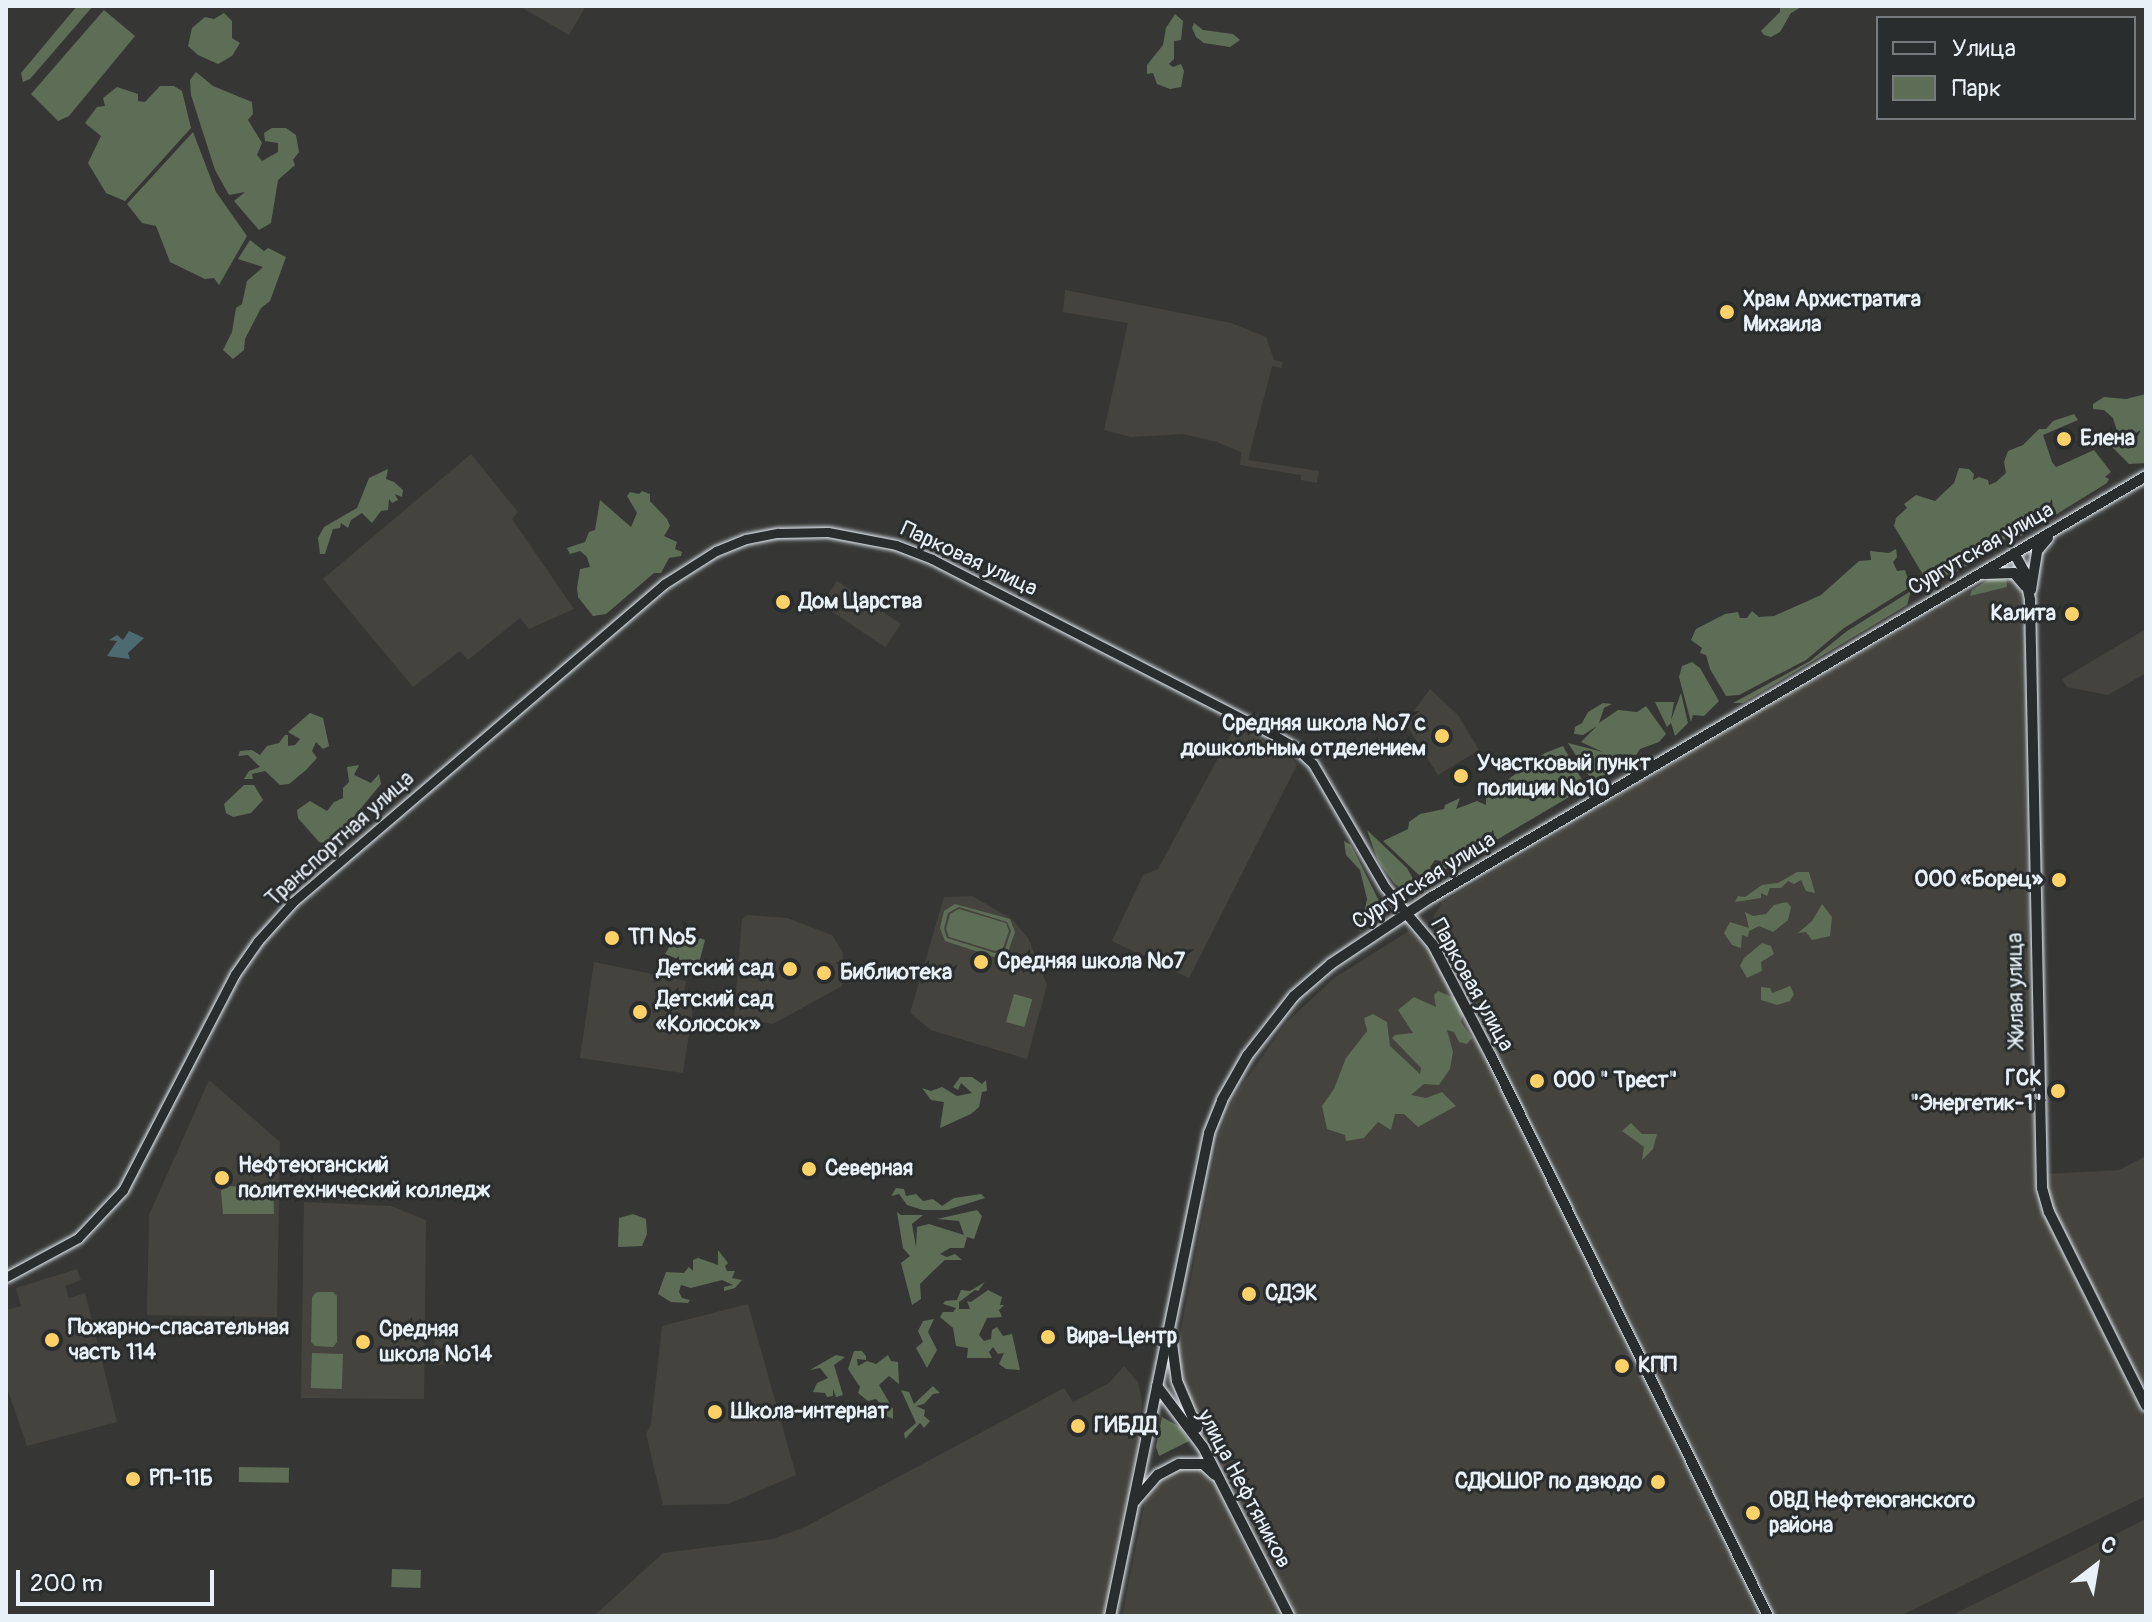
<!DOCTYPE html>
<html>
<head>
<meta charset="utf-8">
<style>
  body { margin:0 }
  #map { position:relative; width:2152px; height:1622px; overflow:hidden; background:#363735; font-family:Pangolin,sans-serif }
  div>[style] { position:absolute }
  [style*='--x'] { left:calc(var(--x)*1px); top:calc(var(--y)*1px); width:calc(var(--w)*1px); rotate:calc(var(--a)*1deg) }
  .built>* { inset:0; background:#45433d; transform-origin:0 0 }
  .green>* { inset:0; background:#5e6d56; transform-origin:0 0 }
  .water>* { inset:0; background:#4c6a70 }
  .roads { filter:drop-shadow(0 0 2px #e8f1f8) drop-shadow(0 0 2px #e8f1f8) }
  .tertiary>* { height:9px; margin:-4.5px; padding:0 4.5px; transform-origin:4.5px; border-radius:4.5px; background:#2a2d2e }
  .secondary>* { height:10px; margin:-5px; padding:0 5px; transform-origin:5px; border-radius:5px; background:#2a2d2e }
  .dots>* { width:22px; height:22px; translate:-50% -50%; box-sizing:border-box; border:4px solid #2a2d2e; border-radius:50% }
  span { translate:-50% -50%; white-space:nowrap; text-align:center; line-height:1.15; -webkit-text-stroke:6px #2a2d2e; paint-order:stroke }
  .poi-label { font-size:22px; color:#e8f1f8; font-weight:700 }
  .left { translate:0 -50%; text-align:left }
  .right { translate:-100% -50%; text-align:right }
  .street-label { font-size:22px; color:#e8f1f8 }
  .frame { position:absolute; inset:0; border:8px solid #e8f1f8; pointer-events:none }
  .legend { position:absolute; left:1876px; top:16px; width:260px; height:104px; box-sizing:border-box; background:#2a2d2e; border:2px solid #767b7f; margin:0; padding:10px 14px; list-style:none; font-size:24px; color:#e8f1f8 }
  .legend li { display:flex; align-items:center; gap:16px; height:40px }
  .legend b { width:40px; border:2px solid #767b7f }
  .north { position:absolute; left:2056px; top:1526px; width:80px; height:80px; -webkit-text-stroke:6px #2a2d2e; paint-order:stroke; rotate:31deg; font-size:22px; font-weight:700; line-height:32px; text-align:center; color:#e8f1f8 }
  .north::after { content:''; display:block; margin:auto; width:28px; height:36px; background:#e8f1f8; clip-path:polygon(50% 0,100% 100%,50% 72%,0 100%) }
  .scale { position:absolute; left:16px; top:1570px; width:198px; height:36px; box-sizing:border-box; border:4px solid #e8f1f8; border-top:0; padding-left:10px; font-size:24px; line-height:28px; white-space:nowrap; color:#e8f1f8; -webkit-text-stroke:6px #2a2d2e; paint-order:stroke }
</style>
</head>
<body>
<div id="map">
  <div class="built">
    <div style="clip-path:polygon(519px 6px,586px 6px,569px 35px)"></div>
    <div style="clip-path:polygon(1065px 290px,1231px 323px,1266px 337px,1274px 360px,1283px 362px,1281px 368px,1272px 366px,1248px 460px,1319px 471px,1317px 483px,1301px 480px,1301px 475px,1240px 465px,1241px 452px,1217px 442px,1183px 434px,1131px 437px,1104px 430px,1128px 323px,1063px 312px)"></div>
    <div style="clip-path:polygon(471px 454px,518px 512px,512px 519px,574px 609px,529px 629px,520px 618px,468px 660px,460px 651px,413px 687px,323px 579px)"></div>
    <div style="clip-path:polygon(1994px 577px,2014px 580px,2020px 589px,2035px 1197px,2146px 1421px,2146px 1496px,1900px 1616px,1778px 1616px,1433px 917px,1442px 903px,1738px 724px)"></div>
    <div style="left:837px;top:581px;width:77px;height:28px;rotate:34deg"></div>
    <div style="clip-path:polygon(2146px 629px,2146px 673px,2108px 695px,2067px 687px,2062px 679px)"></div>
    <div style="clip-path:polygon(1430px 689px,1458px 715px,1479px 750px,1438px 775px,1405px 723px)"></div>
    <div style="clip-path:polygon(1236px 725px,1288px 753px,1297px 765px,1189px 978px,1112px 941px,1143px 875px,1158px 869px)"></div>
    <div style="clip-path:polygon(972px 896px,1012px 919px,1028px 938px,1047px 985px,1027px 1059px,931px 1030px,910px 1013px,944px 897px)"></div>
    <div style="clip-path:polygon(747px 915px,787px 918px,832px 935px,843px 953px,842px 986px,773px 1024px,734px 1017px,742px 919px)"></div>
    <div style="clip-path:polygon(1409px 931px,1431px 952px,1758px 1616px,1298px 1616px,1181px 1384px,1176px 1355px,1219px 1134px,1235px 1095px,1286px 1023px,1334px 978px)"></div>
    <div style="clip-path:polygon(594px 962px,686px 981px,684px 993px,695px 995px,683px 1073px,580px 1058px)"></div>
    <div style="clip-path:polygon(209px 1080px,280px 1142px,277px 1317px,147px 1315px,149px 1215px)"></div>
    <div style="clip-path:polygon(2146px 1156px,2146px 1391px,2055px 1212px,2048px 1195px,2047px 1174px,2119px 1170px)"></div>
    <div style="clip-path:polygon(304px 1202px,391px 1206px,426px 1220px,424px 1399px,301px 1398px)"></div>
    <div style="clip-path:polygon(77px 1269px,81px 1280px,65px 1286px,69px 1298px,85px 1293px,117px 1422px,27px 1446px,6px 1385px,6px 1310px,21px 1306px,16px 1288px)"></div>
    <div style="clip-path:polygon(748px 1304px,796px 1475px,728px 1504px,663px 1505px,646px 1434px,651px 1424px,662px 1326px)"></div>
    <div style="left:448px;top:1320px;width:44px;height:15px;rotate:86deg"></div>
    <div style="clip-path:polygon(1124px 1366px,1138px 1382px,1142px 1402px,1140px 1433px,1103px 1616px,594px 1616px,663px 1553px,773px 1539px,805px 1527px,1064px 1388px,1073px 1402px,1109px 1383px)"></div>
    <div style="clip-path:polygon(1193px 1467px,1209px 1473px,1280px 1616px,1122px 1616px,1146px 1497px,1170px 1473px)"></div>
    <div style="clip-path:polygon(2146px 1519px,2146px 1616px,1950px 1616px)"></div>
  </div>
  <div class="green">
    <div style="clip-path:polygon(77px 6px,93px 6px,30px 79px,23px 82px,21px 73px)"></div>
    <div style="clip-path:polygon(1780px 6px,1803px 6px,1791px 13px,1780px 32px,1771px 37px,1764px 35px,1761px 31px,1780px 12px)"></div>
    <div style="clip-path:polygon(104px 10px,135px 36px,69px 116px,58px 121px,31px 94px)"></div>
    <div style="clip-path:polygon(224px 13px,232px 21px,232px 38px,240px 43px,232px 56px,218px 64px,198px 55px,188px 46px,192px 28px,205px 17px,214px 19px)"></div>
    <div style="clip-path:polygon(1175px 14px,1183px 21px,1181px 40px,1174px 41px,1174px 59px,1169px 64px,1173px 67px,1181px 64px,1184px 71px,1181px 87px,1170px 89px,1157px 84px,1153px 73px,1147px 74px,1147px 65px,1163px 45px,1166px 28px)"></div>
    <div style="clip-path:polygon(1194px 23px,1203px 30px,1233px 34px,1240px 40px,1230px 47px,1204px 43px,1196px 37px,1192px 28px)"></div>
    <div style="clip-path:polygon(196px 72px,213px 86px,252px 102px,253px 114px,248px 120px,262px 143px,257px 155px,262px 161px,278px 152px,278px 143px,265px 141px,264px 133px,272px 128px,286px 128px,296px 135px,299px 152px,293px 160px,295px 165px,278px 180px,271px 223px,259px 230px,234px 201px,245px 192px,229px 195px,215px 170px,191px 95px,190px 80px)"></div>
    <div style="clip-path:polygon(160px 86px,174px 86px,182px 91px,191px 128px,125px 201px,106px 193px,88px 163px,101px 136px,85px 123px,97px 107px,105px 106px,103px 98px,117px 87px,138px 94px,138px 101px,145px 102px)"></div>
    <div style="clip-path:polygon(193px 132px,216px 192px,247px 236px,219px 285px,214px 278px,205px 279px,170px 262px,156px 226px,142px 223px,127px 204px)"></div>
    <div style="clip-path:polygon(250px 240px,264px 251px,268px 248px,286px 257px,270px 301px,261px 308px,245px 339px,244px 350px,233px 359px,223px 350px,232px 332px,236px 308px,242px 304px,247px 281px,263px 267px,238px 259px)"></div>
    <div style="clip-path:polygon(2146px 394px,2146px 463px,2129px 464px,2112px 447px,2117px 431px,2113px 418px,2104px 410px,2093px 409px,2093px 404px,2104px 397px,2126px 399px)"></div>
    <div style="clip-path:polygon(2074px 414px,2078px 420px,2043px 435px,2052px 462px,2056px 467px,2061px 465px,2094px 450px,2111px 472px,2105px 477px,2109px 479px,2107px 483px,2023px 535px,2014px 539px,2007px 536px,1999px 547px,1991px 547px,1977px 560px,1952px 574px,1935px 580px,1925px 578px,1894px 526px,1896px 518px,1907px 508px,1904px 504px,1916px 495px,1935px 501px,1954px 483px,1959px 468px,1969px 469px,1974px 474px,1973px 480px,1979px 477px,1988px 480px,1989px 485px,1996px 482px,2006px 473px,2004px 462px,2008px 451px,2023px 445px,2039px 429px,2046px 429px,2053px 421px)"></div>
    <div style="clip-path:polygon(388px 469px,386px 479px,394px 482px,403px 490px,402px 497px,395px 494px,398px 500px,392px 503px,389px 499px,388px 510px,381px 511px,372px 523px,362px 513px,351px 520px,348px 528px,341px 523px,340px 528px,333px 529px,325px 554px,320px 554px,318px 538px,324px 527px,357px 508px,369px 478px)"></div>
    <div style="clip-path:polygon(642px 491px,650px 494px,650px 501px,667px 519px,670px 526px,664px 536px,677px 542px,675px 549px,682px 552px,681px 556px,669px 558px,661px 573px,654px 573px,606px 614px,593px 616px,578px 597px,577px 588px,580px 569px,590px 567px,587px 557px,580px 551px,570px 554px,567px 548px,585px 542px,589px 532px,595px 530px,600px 500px,631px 527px,637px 513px,627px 496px,630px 492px,639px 494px)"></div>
    <div style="clip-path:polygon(1896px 549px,1897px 557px,1893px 562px,1897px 571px,1905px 570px,1909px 583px,1907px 589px,1844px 628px,1806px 660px,1739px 695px,1726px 696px,1710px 669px,1706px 655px,1700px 653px,1702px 648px,1691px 640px,1696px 629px,1725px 614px,1738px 612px,1740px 618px,1747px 618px,1752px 611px,1759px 617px,1774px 616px,1821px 595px,1859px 561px,1871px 560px,1870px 551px,1889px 553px)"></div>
    <div style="clip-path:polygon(1994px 576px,2006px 576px,2007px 587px,1970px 596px,1972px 590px)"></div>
    <div style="clip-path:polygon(1911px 591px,1907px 605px,1743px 703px,1733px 703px,1810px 661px,1847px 631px)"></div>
    <div style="clip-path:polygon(1692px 662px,1700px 668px,1719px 701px,1704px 716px,1693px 715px,1691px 722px,1679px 677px,1682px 666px)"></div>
    <div style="clip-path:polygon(1681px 693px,1688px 723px,1675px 736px,1671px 723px,1667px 727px,1655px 702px,1674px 702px,1671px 720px)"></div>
    <div style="clip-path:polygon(1603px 703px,1612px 704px,1604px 708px,1599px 723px,1618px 710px,1637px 712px,1646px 706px,1666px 734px,1659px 742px,1640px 749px,1636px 755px,1616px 754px,1632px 759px,1593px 782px,1568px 743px,1603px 752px,1581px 742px,1597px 726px,1583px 735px,1574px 734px,1575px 727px,1582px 723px,1588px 712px)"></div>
    <div style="clip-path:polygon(310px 713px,323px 718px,329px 746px,323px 749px,316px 742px,312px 751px,317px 758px,306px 770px,289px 784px,280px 785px,265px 771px,252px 774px,253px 779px,244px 779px,249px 771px,260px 767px,248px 755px,238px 756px,240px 751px,252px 750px,260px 755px,267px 746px,279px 743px,285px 735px,288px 735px,288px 746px,295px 745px,300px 739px,288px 732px)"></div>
    <div style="clip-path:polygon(1563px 746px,1586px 787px,1449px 868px,1443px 870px,1441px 861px,1435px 860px,1430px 867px,1432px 874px,1420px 876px,1383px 841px,1408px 829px,1409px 822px,1420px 814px,1444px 809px,1445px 805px,1460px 798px,1456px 809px,1477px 801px,1486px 805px,1486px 796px,1494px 796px,1496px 789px,1510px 778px,1545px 753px)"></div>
    <div style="clip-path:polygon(359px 765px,354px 775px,371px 783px,379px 774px,381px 784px,347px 825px,325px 843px,319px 842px,298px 818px,297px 810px,310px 801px,327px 811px,334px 802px,343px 798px,343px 788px,349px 782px,347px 767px)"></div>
    <div style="clip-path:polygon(244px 785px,254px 785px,263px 800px,251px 813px,233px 817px,226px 813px,224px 804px)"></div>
    <div style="clip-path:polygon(1367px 830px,1407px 868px,1413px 879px,1409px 886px,1399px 887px,1394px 883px,1378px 861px)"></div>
    <div style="clip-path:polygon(1344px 841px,1351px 845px,1380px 903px,1370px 922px,1360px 931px,1355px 925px,1364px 914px,1367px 899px,1360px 870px,1346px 855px)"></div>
    <div style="clip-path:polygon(1797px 872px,1809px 872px,1815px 893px,1806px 891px,1801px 880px,1794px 884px,1788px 881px,1781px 888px,1770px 888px,1767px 896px,1761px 893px,1761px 898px,1735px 902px,1738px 896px,1745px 897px,1762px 885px,1778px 883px)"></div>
    <div style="clip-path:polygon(1787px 902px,1791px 907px,1788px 920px,1773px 932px,1759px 926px,1749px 931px,1748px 937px,1742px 935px,1741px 948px,1732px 945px,1724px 933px,1730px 922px,1749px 928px,1745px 912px,1753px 916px,1766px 914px,1774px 905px)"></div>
    <div style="clip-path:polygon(evenodd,955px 904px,1010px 919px,1015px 932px,1008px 952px,994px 957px,945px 941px,940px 928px,944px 911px,955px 904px,959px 907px,1007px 922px,1011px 931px,1005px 949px,995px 953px,947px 938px,944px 929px,948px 913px,959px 907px)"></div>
    <div style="clip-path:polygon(1822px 904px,1832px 917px,1830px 936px,1812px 940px,1806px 932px,1798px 933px,1812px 921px)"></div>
    <div style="clip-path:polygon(959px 909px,1006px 923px,1009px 931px,1003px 948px,995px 951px,949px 937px,946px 929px,950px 914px)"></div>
    <div style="clip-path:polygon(680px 929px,705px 940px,698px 967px,665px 954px)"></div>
    <div style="clip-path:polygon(1762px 943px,1771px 946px,1774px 954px,1761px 962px,1762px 971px,1747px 978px,1740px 966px,1744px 958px)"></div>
    <div style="clip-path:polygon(1790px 986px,1794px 994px,1790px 1001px,1777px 1005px,1761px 1000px,1761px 987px,1770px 988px,1772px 993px)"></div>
    <div style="clip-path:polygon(1438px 991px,1455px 998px,1463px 1013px,1461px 1022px,1472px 1038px,1467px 1044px,1459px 1042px,1454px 1032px,1447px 1030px,1453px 1052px,1450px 1069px,1439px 1085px,1424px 1084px,1411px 1095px,1426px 1098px,1442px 1092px,1456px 1106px,1418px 1127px,1404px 1114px,1395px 1114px,1391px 1130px,1378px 1122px,1364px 1138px,1346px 1141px,1345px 1135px,1327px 1129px,1322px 1106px,1334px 1089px,1346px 1058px,1367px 1031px,1364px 1018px,1373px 1014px,1387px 1022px,1390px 1046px,1420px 1074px,1421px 1068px,1392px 1038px,1395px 1035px,1413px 1033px,1398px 1010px,1414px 997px,1436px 1007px,1434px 995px)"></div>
    <div style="left:1014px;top:994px;width:19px;height:29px;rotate:16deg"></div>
    <div style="clip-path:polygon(960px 1077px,972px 1077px,982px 1084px,986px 1080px,987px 1091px,982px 1092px,979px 1107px,971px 1114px,940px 1128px,944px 1102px,931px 1100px,922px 1088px,931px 1091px,942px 1087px,957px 1096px,972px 1093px,961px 1083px,958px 1090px,953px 1087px)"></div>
    <div style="clip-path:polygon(1631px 1123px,1642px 1134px,1657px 1134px,1653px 1149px,1642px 1160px,1644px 1147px,1622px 1131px)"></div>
    <div style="clip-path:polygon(227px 1186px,273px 1188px,274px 1214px,223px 1214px,221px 1191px)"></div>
    <div style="clip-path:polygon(896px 1188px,904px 1189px,906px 1196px,916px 1194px,923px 1201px,933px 1199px,942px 1206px,954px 1198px,981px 1194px,985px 1198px,947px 1210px,923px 1210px,907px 1205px,899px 1194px,891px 1196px)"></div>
    <div style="clip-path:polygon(977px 1210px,982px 1216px,974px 1239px,967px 1237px,964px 1248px,950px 1248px,940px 1254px,947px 1257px,955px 1254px,962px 1260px,945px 1260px,932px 1272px,920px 1284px,921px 1299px,912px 1305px,901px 1263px,910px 1256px,903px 1248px,897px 1212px,901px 1215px,923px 1215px,912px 1224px,916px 1247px,917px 1227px,929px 1224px,964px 1235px,959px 1221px,937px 1219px)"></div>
    <div style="clip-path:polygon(633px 1214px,646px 1219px,647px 1234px,642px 1246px,618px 1247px,619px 1218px)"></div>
    <div style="clip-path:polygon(718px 1250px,728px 1263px,725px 1266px,727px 1271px,735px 1271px,732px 1278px,742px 1280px,735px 1288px,724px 1291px,724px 1287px,733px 1285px,722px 1280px,691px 1288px,681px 1285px,679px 1292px,682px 1298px,690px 1300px,688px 1303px,671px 1302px,658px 1294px,666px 1272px,684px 1273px,689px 1267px,693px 1271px,693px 1260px,698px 1258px,718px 1265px)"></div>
    <div style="clip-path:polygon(985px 1282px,978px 1291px,975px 1290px,959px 1302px,959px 1309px,970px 1309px,967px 1301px,971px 1302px,988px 1290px,1002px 1297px,1000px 1305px,1004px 1305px,999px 1310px,1002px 1317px,987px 1318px,979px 1335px,984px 1341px,991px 1339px,992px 1330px,997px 1327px,1003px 1336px,1012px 1334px,1020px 1370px,1006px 1369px,999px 1364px,1004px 1353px,998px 1354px,993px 1347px,989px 1352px,992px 1358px,967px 1358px,968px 1348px,956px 1346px,953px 1328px,940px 1317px,943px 1312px,953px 1312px,956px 1308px,943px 1304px,945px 1301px,957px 1300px,961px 1290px,970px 1291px)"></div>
    <div style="clip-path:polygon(317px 1292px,333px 1292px,337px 1296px,337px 1342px,333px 1347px,315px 1346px,311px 1342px,312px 1297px)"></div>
    <div style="clip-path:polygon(934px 1319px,928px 1332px,937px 1350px,927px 1368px,916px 1348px,923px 1342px,918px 1331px,923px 1321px)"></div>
    <div style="clip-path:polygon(854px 1351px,862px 1351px,866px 1356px,866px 1360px,857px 1359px,858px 1366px,867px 1361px,876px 1364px,888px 1355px,891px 1361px,898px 1362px,899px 1384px,889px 1376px,879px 1385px,893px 1409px,893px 1419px,884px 1415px,884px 1408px,876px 1399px,868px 1401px,858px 1393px,860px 1387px,848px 1369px)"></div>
    <div style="left:312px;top:1353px;width:31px;height:35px;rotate:2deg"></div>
    <div style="clip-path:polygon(836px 1355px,845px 1357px,834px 1365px,843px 1395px,836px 1397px,833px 1389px,833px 1396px,827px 1397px,825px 1393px,813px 1392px,817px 1383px,828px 1378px,820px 1368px,810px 1370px)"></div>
    <div style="clip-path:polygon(933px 1386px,940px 1393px,933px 1394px,924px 1404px,916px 1406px,925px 1410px,924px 1416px,930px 1421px,924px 1428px,920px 1423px,905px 1439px,904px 1433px,916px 1423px,901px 1390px,909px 1392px,914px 1404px)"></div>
    <div style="clip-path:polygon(1162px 1417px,1180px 1427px,1189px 1441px,1159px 1456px,1156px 1447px)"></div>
    <div style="left:239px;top:1467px;width:50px;height:15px;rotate:1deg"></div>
    <div style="left:392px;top:1569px;width:29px;height:18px;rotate:2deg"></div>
  </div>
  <div class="water">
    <div style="clip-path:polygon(129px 631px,144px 638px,128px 653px,130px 659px,107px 656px,117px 641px,109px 640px,117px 635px,123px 640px)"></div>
  </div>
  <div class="roads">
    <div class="tertiary">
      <div style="--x:6;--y:1277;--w:82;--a:-28.4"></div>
      <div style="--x:78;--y:1238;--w:66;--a:-46.8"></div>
      <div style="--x:123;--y:1190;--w:243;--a:-62.6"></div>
      <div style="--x:235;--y:974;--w:40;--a:-55.1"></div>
      <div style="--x:258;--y:941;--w:52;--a:-48.1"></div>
      <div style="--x:293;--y:902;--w:489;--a:-40.6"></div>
      <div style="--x:664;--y:584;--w:62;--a:-32.4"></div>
      <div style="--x:716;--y:551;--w:32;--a:-22"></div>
      <div style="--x:746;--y:539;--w:33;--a:-11"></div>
      <div style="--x:778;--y:533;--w:50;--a:-1.1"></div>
      <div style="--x:828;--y:532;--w:69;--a:10.8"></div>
      <div style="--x:896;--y:545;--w:39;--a:21"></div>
      <div style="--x:932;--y:559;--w:381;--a:27.2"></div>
      <div style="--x:1271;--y:733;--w:29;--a:31"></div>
      <div style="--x:1296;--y:748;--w:23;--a:43"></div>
      <div style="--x:1313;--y:764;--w:143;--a:59.7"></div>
      <div style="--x:1385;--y:887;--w:33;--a:51"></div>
    </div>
    <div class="secondary">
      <div style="--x:2014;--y:553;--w:21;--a:61"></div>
      <div style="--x:2024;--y:571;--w:30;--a:78"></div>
      <div style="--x:2030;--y:600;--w:588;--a:88.83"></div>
      <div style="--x:2042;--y:1188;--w:25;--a:74"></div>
      <div style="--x:2049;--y:1212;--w:217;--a:63.4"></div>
      <div style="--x:1984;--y:574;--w:30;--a:-2"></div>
      <div style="--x:2014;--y:573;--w:17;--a:50"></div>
      <div style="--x:2031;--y:590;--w:39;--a:-81"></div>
      <div style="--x:2037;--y:551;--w:17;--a:-50"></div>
      <div style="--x:1406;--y:913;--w:42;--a:49.8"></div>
      <div style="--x:1433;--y:945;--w:125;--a:62.4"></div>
      <div style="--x:1491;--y:1056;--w:625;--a:63.68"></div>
      <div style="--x:1171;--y:1336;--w:45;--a:82.4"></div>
      <div style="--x:1177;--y:1381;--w:51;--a:66.9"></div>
      <div style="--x:1157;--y:1386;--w:76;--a:53"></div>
      <div style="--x:1203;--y:1447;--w:190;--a:63"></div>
      <div style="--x:1135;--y:1501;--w:35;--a:-49"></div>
      <div style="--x:1158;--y:1475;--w:24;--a:-28"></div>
      <div style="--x:1179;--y:1464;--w:24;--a:0"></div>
      <div style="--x:1203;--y:1464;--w:16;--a:43"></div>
      <div style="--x:1110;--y:1616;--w:493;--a:-78.4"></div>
      <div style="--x:1209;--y:1133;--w:35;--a:-68"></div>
      <div style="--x:1222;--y:1100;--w:51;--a:-60.4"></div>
      <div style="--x:1247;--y:1056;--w:76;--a:-51.9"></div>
      <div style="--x:1294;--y:996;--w:49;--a:-40.9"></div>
      <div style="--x:1331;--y:964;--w:119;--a:-33.7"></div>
      <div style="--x:1430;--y:898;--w:831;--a:-30.51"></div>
    </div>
  </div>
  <div class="dots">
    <div style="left:1727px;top:312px;background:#ffd166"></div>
    <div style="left:2064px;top:439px;background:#ffd166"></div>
    <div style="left:783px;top:602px;background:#ffd166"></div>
    <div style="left:2072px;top:614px;background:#ffd166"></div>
    <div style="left:1442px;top:736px;background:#ffd166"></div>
    <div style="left:1461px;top:776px;background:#ffd166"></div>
    <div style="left:2059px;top:880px;background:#ffd166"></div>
    <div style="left:612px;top:938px;background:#ffd166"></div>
    <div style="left:981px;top:962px;background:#ffd166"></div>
    <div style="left:790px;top:969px;background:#ffd166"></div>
    <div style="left:824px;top:973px;background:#ffd166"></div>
    <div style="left:640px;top:1012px;background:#ffd166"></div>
    <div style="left:1537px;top:1081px;background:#ffd166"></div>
    <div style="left:2058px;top:1091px;background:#ffd166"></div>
    <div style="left:809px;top:1169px;background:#ffd166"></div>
    <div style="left:222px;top:1178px;background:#ffd166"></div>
    <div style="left:1249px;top:1294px;background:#ffd166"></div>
    <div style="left:1048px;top:1337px;background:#ffd166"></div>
    <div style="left:52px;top:1340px;background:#ffd166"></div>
    <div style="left:363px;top:1342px;background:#ffd166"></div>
    <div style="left:1622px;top:1366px;background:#ffd166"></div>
    <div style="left:715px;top:1412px;background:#ffd166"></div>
    <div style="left:1078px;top:1426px;background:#ffd166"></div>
    <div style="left:133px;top:1479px;background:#ffd166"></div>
    <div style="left:1658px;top:1482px;background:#ffd166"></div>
    <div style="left:1753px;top:1513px;background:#ffd166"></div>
  </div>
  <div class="poi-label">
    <span class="left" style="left:1743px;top:312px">Храм Архистратига<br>Михаила</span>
    <span class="left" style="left:2080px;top:439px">Елена</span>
    <span class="left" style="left:799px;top:602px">Дом Царства</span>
    <span class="right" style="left:2056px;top:614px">Калита</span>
    <span class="right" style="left:1426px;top:736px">Средняя школа №7 с<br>дошкольным отделением</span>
    <span class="left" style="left:1477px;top:776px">Участковый пункт<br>полиции №10</span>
    <span class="right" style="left:2043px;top:880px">ООО «Борец»</span>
    <span class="left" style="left:628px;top:938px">ТП №5</span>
    <span class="left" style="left:997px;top:962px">Средняя школа №7</span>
    <span class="right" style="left:774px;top:969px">Детский сад</span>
    <span class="left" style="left:840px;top:973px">Библиотека</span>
    <span class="left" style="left:656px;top:1012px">Детский сад<br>«Колосок»</span>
    <span class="right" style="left:2042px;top:1091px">ГСК<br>"Энергетик-1"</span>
    <span class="left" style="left:1553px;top:1081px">ООО " Трест"</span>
    <span class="left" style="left:238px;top:1178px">Нефтеюганский<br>политехнический колледж</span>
    <span class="left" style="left:825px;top:1169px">Северная</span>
    <span class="left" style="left:1265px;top:1294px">СДЭК</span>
    <span class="left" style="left:68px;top:1340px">Пожарно-спасательная<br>часть 114</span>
    <span class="left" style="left:379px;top:1342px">Средняя<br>школа №14</span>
    <span class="left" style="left:1066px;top:1337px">Вира-Центр</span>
    <span class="left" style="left:1638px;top:1366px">КПП</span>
    <span class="left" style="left:731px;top:1412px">Школа-интернат</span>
    <span class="left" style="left:1094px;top:1426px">ГИБДД</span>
    <span class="left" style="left:149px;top:1479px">РП-11Б</span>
    <span class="right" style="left:1642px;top:1482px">СДЮШОР по дзюдо</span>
    <span class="left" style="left:1769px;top:1513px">ОВД Нефтеюганского<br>района</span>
  </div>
  <div class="street-label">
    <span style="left:1981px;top:549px;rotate:-30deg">Сургутская улица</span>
    <span style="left:969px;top:559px;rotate:25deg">Парковая улица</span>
    <span style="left:340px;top:839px;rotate:-42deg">Транспортная улица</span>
    <span style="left:1424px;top:881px;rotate:-32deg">Сургутская улица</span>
    <span style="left:1472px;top:985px;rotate:61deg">Парковая улица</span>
    <span style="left:2016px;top:990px;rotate:-91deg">Жилая улица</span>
    <span style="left:1244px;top:1489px;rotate:62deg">улица Нефтяников</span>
  </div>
  <div class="frame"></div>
  <ul class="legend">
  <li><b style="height:10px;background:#2a2d2e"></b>Улица</li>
  <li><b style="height:22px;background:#5e6d56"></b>Парк</li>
  </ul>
  <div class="north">С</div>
  <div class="scale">200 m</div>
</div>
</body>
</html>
